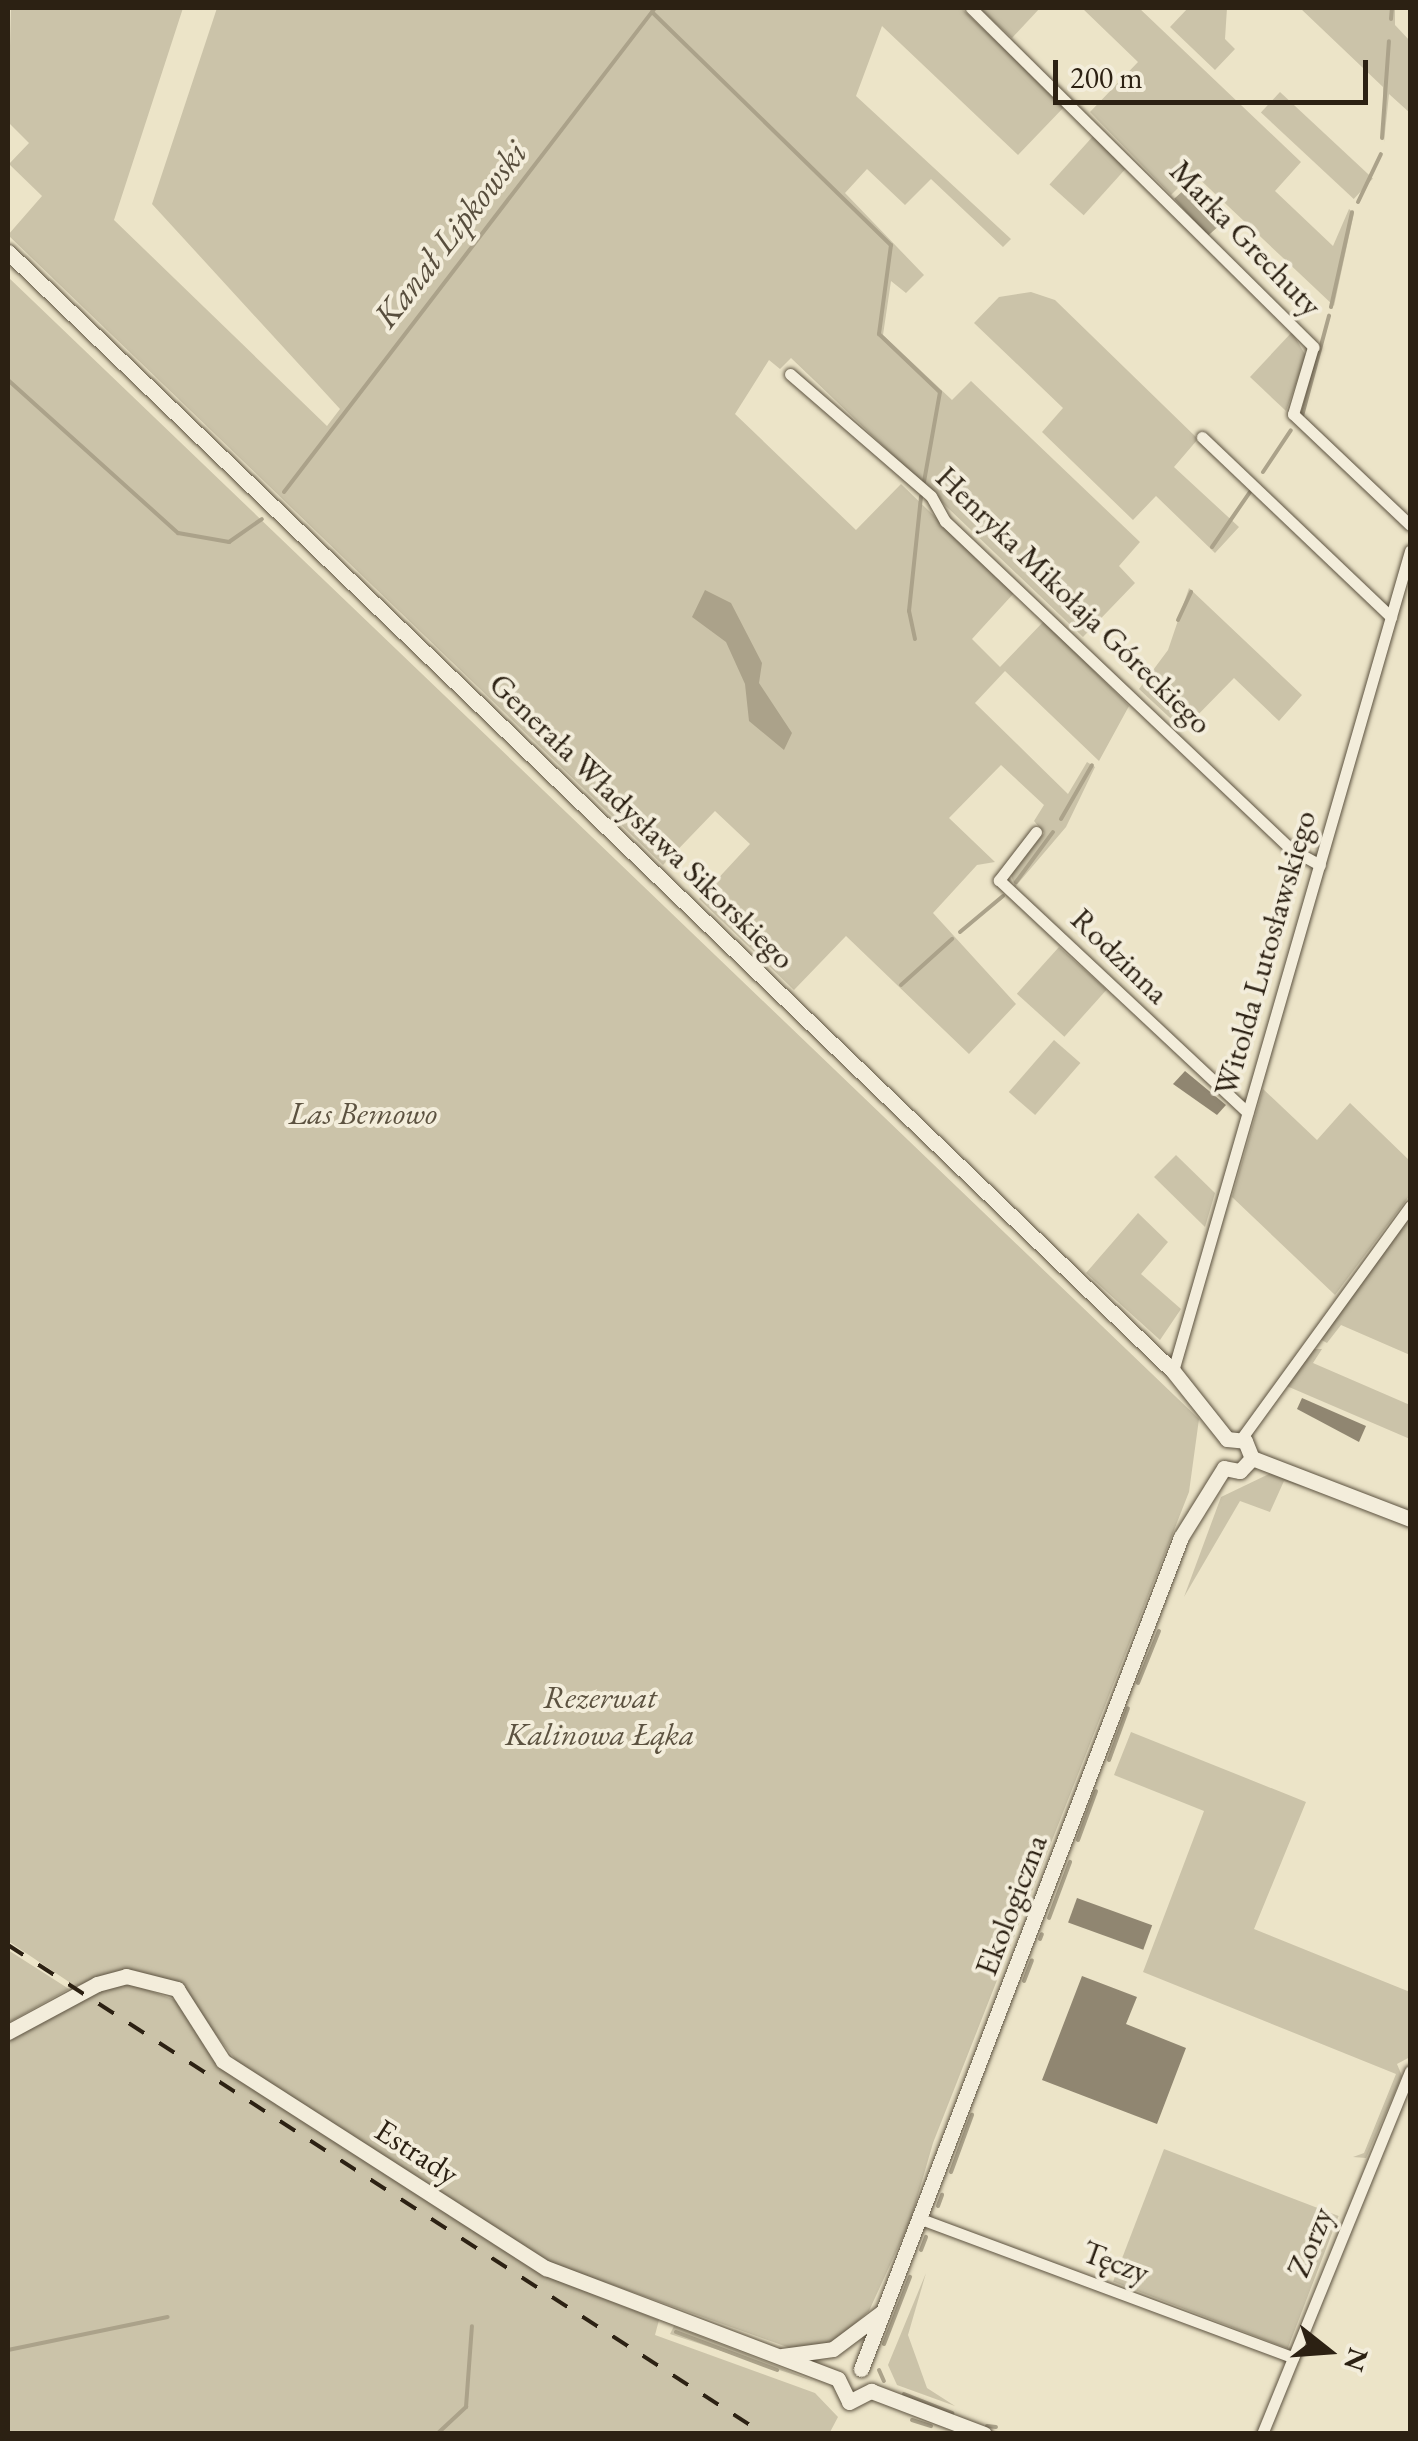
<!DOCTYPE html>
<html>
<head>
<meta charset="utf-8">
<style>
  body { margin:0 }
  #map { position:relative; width:1418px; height:2441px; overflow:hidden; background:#ece4c8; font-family:"EB Garamond",serif }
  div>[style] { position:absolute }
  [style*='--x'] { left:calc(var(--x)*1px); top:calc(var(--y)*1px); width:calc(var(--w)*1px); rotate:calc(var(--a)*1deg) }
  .green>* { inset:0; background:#cbc3a9; transform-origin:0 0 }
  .water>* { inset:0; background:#aba28a; transform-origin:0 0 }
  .stream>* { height:4px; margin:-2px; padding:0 2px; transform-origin:2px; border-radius:2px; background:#aba28a }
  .building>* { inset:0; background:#908671; transform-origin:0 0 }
  .roads { filter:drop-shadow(0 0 2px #5c5240) drop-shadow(0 0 2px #5c5240) }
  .street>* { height:11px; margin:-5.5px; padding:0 5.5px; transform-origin:5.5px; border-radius:5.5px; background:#f3eddb }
  .secondary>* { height:15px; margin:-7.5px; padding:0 7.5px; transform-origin:7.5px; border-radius:7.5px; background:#f3eddb }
  .rail>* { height:4px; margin-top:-2px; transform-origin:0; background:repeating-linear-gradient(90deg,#2c2113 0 18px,transparent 0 36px) }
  span { translate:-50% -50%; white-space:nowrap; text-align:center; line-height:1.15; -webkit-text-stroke:8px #f3eddb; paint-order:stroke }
  .street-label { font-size:32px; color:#2c2113 }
  .park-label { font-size:32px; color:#5c5240; font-style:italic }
  .water-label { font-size:35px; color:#584e3d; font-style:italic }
  .frame { position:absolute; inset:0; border:10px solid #2c2113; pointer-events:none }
  .north { position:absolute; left:1278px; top:2301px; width:100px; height:100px; -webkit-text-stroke:8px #f3eddb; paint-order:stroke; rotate:107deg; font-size:28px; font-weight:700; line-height:40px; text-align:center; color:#2c2113 }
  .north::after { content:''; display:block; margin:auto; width:35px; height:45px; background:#2c2113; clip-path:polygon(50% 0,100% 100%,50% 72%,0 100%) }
  .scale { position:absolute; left:1053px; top:60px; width:315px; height:45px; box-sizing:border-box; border:5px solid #2c2113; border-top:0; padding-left:12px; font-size:30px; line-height:35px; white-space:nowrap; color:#2c2113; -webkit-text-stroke:8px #f3eddb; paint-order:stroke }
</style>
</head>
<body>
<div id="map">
  <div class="green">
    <div style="clip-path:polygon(11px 8px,183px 8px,114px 220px,327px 426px,340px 409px,152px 204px,217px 8px,961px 8px,1065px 106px,1018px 155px,882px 26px,856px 96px,1011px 239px,1003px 247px,931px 179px,905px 205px,867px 169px,845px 193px,924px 275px,906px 293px,891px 281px,883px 335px,952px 400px,971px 381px,1140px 542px,1119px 566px,1135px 583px,1083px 637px,791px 358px,780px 369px,769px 360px,735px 414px,856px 530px,901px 484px,1014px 593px,972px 639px,1000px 667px,1044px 621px,1129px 706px,1099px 761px,1005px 671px,975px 703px,1068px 794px,1087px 762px,1095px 767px,1066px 827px,1015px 887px,1011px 875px,1044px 833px,1034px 821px,1044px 805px,1001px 765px,949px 818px,995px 862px,977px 865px,933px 913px,1016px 1004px,969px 1054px,846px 936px,794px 990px,699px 899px,750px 844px,715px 811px,663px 865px,8px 235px,42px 196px,9px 164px,29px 143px,8px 122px)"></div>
    <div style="clip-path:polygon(979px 8px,1040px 8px,1012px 38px)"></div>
    <div style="clip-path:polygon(1082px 8px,1139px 8px,1301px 162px,1275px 191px,1333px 246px,1349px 209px,1354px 213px,1334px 306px,1193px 173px,1171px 195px,1090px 112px,1138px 62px)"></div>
    <div style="clip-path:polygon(1188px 8px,1227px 8px,1225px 39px,1235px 49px,1215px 70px,1170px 27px)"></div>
    <div style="clip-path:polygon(1300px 8px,1395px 8px,1395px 25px,1410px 41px,1410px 113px,1389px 94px,1384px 142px,1383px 87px)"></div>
    <div style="left:1280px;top:92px;width:127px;height:28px;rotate:43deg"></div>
    <div style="left:1095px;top:134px;width:46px;height:68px;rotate:42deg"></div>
    <div style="clip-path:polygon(8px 277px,1199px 1419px,1189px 1492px,933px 2143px,911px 2219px,869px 2311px,834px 2342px,790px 2348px,548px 2262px,238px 2063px,175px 1982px,133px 1970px,75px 1986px,8px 1941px)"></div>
    <div style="clip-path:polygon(1031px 292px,1055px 300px,1198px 439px,1174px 467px,1239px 527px,1215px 553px,1156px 496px,1133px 520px,1042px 432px,1063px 408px,974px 323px,999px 297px)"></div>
    <div style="clip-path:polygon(1292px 332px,1306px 356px,1286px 411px,1250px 377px)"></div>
    <div style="clip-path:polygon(1189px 588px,1302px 695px,1279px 721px,1234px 678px,1183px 730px,1139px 689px,1168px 650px)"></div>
    <div style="left:1059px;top:947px;width:64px;height:63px;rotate:42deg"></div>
    <div style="left:1054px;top:1040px;width:35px;height:69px;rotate:41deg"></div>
    <div style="clip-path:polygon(1263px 1089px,1317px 1140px,1350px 1103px,1410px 1161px,1410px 1195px,1335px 1295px,1232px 1197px)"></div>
    <div style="clip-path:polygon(1176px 1155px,1215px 1193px,1205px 1227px,1154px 1177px)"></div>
    <div style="clip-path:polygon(1138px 1213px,1168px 1242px,1141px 1274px,1181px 1309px,1160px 1340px,1086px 1273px)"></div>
    <div style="clip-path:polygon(1410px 1216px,1410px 1355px,1341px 1325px,1327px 1343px,1318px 1338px)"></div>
    <div style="clip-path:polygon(1309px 1349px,1322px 1349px,1313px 1363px,1410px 1405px,1410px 1439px,1282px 1384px)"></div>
    <div style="clip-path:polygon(1271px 1473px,1306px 1488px,1284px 1481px,1270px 1512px,1240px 1501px,1184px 1597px,1221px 1497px)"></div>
    <div style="clip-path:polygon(1131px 1732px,1306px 1802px,1254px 1929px,1410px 1992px,1410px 2057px,1397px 2064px,1402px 2076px,1366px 2158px,1353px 2157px,1364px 2153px,1396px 2074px,1143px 1972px,1204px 1811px,1114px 1775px)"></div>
    <div style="clip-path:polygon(8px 1950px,69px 1989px,8px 2023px)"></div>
    <div style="clip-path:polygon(128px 1983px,178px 2001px,206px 2045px,551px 2278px,659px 2320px,655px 2335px,815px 2393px,838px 2417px,829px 2434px,8px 2433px,8px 2042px,93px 1993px)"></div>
    <div style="left:1164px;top:2149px;width:187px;height:142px;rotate:21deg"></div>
    <div style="clip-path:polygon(926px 2273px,908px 2335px,927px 2388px,955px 2406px,897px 2385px,888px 2365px)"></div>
    <div style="clip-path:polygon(674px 2326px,777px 2366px,813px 2381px,670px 2334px)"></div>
  </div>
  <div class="water">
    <div style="left:1195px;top:180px;width:50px;height:28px;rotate:48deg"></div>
    <div style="clip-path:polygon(705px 590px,731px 603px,762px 663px,759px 683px,792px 733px,784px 750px,749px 721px,745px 684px,726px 642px,692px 617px)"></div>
  </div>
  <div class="stream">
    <div style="--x:652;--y:12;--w:334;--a:44.3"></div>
    <div style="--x:891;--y:245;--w:90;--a:97.7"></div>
    <div style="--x:879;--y:334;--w:84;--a:43.6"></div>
    <div style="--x:940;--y:392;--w:91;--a:100.1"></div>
    <div style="--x:1391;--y:19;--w:11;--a:-85"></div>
    <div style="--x:1382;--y:138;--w:97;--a:-85.9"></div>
    <div style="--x:1358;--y:202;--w:53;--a:-64.4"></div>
    <div style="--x:1331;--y:307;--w:97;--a:-77.5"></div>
    <div style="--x:8;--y:380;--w:229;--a:42"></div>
    <div style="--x:178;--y:533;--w:52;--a:10"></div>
    <div style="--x:229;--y:542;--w:40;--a:-34.9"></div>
    <div style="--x:1302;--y:416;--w:104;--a:-74.9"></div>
    <div style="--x:1263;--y:472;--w:50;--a:-56.3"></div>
    <div style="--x:284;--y:492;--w:610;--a:-52.53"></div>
    <div style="--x:1212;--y:547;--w:67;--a:-55.4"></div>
    <div style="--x:1178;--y:620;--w:31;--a:-65"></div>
    <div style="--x:915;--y:639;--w:29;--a:-102"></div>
    <div style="--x:909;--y:611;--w:115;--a:-84"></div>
    <div style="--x:1061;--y:819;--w:62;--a:-60.1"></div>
    <div style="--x:1016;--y:882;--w:62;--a:-53.5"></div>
    <div style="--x:960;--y:932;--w:56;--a:-39.9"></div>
    <div style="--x:901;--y:985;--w:69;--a:-42"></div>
    <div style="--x:1138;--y:1683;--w:56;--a:-68"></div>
    <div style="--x:1109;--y:1760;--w:55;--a:-69.9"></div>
    <div style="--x:1078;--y:1840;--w:52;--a:-69.8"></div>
    <div style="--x:1049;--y:1918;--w:60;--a:-69.4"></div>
    <div style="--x:1040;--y:1939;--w:5;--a:-68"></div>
    <div style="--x:1024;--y:1981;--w:22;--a:-69"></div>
    <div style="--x:951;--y:2172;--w:61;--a:-69.8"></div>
    <div style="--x:938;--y:2206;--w:12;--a:-70"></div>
    <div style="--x:921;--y:2250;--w:14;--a:-69"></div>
    <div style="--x:676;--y:2332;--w:108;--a:20.6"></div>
    <div style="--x:884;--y:2344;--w:72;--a:-68.8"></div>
    <div style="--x:8;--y:2350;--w:163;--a:-11.7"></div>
    <div style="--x:879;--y:2370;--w:12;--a:66"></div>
    <div style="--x:904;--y:2394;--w:52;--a:21.6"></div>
    <div style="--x:912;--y:2420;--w:20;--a:18"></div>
    <div style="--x:987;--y:2426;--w:9;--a:6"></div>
    <div style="--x:437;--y:2434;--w:40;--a:-43"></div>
    <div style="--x:466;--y:2407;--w:81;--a:-85.8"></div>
  </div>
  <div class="building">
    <div style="clip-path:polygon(1185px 1071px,1226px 1105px,1217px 1115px,1173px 1084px)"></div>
    <div style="clip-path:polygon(1302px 1398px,1366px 1426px,1359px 1442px,1297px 1409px)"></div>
    <div style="left:1077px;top:1898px;width:80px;height:26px;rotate:20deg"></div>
    <div style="clip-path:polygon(1082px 1976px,1137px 1997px,1126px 2024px,1186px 2048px,1157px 2124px,1042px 2080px)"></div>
  </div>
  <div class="roads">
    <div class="street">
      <div style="--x:971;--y:8;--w:482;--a:44.7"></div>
      <div style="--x:1313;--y:347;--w:70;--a:106.6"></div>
      <div style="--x:1293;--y:414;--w:161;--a:43.5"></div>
      <div style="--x:790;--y:374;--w:186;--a:40.9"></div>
      <div style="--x:931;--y:496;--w:29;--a:61"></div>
      <div style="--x:945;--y:521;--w:477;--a:43.5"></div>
      <div style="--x:1291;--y:849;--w:33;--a:29"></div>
      <div style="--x:1202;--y:437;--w:261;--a:43.6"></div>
      <div style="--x:1036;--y:832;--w:61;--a:127.6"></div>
      <div style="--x:999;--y:880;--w:340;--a:43.1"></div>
      <div style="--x:1173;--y:1371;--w:854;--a:-73.88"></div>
      <div style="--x:1241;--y:1439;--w:288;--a:-54"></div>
      <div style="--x:921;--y:2219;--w:397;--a:20.4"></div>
      <div style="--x:1262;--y:2434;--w:392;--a:-67.8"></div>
    </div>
    <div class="secondary">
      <div style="--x:8;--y:252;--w:1615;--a:43.85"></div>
      <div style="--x:1173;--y:1371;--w:87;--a:51.5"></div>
      <div style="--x:1227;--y:1439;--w:18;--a:6"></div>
      <div style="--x:1245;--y:1441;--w:18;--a:68"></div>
      <div style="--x:1252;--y:1458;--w:169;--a:21.1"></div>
      <div style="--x:1224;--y:1468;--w:16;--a:11"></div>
      <div style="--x:1240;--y:1471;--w:18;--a:-47"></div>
      <div style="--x:8;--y:2032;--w:101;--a:-28.3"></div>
      <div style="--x:97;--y:1984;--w:30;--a:-15"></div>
      <div style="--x:126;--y:1976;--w:53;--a:14.3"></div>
      <div style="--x:177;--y:1989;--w:85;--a:57.4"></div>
      <div style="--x:223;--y:2061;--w:384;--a:32.7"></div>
      <div style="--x:546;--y:2268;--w:312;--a:20.8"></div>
      <div style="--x:782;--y:2356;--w:51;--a:-7.8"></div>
      <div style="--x:833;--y:2349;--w:60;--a:-36.9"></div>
      <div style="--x:861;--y:2369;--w:891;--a:-68.96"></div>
      <div style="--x:1181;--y:1537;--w:81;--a:-58.1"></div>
      <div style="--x:838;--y:2379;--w:25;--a:64"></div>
      <div style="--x:849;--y:2402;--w:25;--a:-27"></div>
      <div style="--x:871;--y:2391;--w:121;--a:20.8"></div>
    </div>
  </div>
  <div class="rail">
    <div style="--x:8;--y:1945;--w:900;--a:32.9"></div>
  </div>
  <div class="street-label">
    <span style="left:1246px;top:238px;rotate:46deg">Marka Grechuty</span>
    <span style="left:1074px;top:600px;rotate:44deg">Henryka Mikołaja Góreckiego</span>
    <span style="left:642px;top:821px;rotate:44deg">Generała Władysława Sikorskiego</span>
    <span style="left:1265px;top:953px;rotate:-74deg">Witolda Lutosławskiego</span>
    <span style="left:1120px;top:956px;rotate:44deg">Rodzinna</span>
    <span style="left:1011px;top:1905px;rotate:-69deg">Ekologiczna</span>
    <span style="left:417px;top:2152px;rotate:33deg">Estrady</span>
    <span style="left:1310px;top:2242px;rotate:-68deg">Zorzy</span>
    <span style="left:1116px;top:2262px;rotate:20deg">Tęczy</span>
  </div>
  <div class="park-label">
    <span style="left:363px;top:1113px">Las Bemowo</span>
    <span style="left:600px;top:1716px">Rezerwat<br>Kalinowa Łąka</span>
  </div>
  <div class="water-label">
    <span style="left:450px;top:234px;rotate:-52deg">Kanał Lipkowski</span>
  </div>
  <div class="frame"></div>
  <div class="north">N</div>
  <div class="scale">200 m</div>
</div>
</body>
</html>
